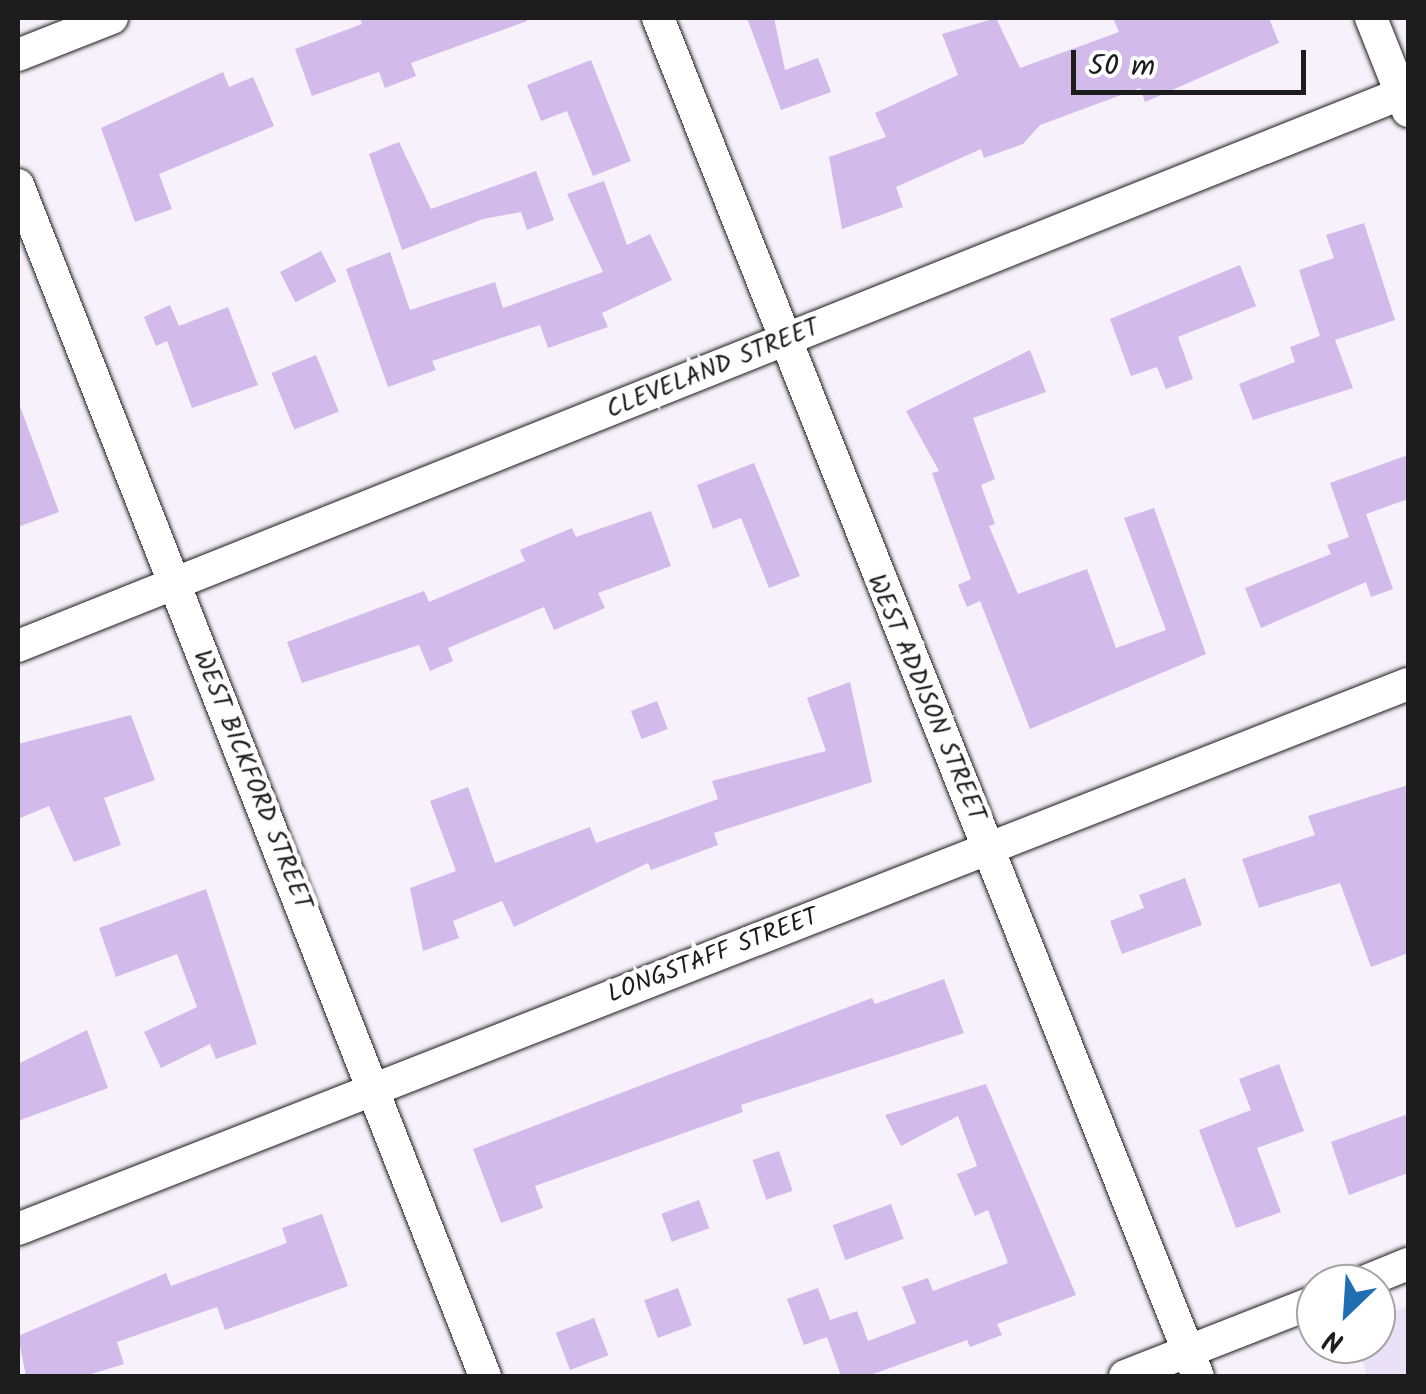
<!DOCTYPE html>
<html>
<head>
<meta charset="utf-8">
<style>
  body { margin:0 }
  #map { position:relative; width:1426px; height:1394px; overflow:hidden; background:#f6f1fb; font-family:Kalam,sans-serif }
  div>[style] { position:absolute }
  [style*='--x'] { left:calc(var(--x)*1px); top:calc(var(--y)*1px); width:calc(var(--w)*1px); rotate:calc(var(--a)*1deg) }
  .built>* { inset:0; background:#ebe1f6 }
  .building>* { inset:0; background:#d2bbea; transform-origin:0 0 }
  .roads { filter:drop-shadow(0 0 2px #1c1c1c) drop-shadow(0 0 2px #1c1c1c) }
  .minor>* { height:32px; margin:-16px; padding:0 16px; transform-origin:16px; border-radius:16px; background:#fff }
  span { translate:-50% -50%; white-space:nowrap; text-align:center; line-height:1.15; -webkit-text-stroke:9px #fff; paint-order:stroke }
  .street-label { font-size:25px; color:#1c1c1c }
  .frame { position:absolute; inset:0; border:20px solid #1c1c1c; pointer-events:none }
  .north { position:absolute; left:1296px; top:1264px; width:100px; height:100px; box-sizing:border-box; background:#fff; border:2px solid #a4a4a4; border-radius:50%; rotate:205deg; font-size:28px; font-weight:700; line-height:40px; text-align:center; color:#1c1c1c }
  .north::after { content:''; display:block; margin:auto; width:35px; height:45px; background:#1f6fb2; clip-path:polygon(50% 0,100% 100%,50% 72%,0 100%) }
  .scale { position:absolute; left:1071px; top:50px; width:235px; height:45px; box-sizing:border-box; border:5px solid #1c1c1c; border-top:0; padding-left:12px; font-size:30px; line-height:35px; white-space:nowrap; color:#1c1c1c; -webkit-text-stroke:8px #fff; paint-order:stroke }
</style>
</head>
<body>
<div id="map">
  <div class="built">
    <div style="clip-path:polygon(1408px 1306px,1408px 1376px,1367px 1376px,1357px 1344px,1376px 1344px,1376px 1318px)"></div>
  </div>
  <div class="building">
    <div style="clip-path:polygon(360px 18px,526px 18px,527px 21px,411px 63px,416px 76px,385px 88px,379px 72px,312px 96px,295px 49px,362px 24px)"></div>
    <div style="clip-path:polygon(747px 18px,774px 18px,785px 70px,818px 58px,831px 92px,781px 110px)"></div>
    <div style="clip-path:polygon(996px 18px,1020px 68px,1119px 32px,1113px 18px,1269px 18px,1279px 43px,1145px 102px,1140px 88px,1040px 125px,1023px 144px,984px 158px,981px 149px,896px 187px,903px 207px,842px 229px,829px 157px,886px 137px,875px 113px,958px 75px,942px 34px)"></div>
    <div style="clip-path:polygon(591px 60px,631px 161px,593px 176px,567px 111px,541px 121px,527px 85px)"></div>
    <div style="clip-path:polygon(223px 72px,229px 87px,253px 77px,274px 126px,159px 174px,172px 209px,135px 222px,101px 128px)"></div>
    <div style="clip-path:polygon(399px 142px,431px 209px,536px 171px,554px 220px,527px 230px,521px 212px,483px 219px,402px 250px,369px 154px)"></div>
    <div style="clip-path:polygon(604px 181px,627px 245px,650px 234px,672px 280px,602px 313px,608px 327px,548px 348px,540px 325px,432px 361px,436px 370px,388px 387px,346px 269px,390px 252px,410px 310px,495px 282px,503px 308px,603px 272px,567px 194px)"></div>
    <div style="clip-path:polygon(1364px 223px,1395px 320px,1335px 340px,1353px 388px,1253px 420px,1239px 384px,1295px 362px,1290px 347px,1320px 336px,1299px 270px,1334px 258px,1326px 235px)"></div>
    <div style="left:321px;top:251px;width:34px;height:46px;rotate:63deg"></div>
    <div style="clip-path:polygon(1240px 265px,1256px 306px,1178px 337px,1193px 379px,1166px 389px,1157px 367px,1131px 376px,1110px 319px)"></div>
    <div style="clip-path:polygon(170px 305px,179px 326px,228px 307px,258px 385px,192px 408px,167px 341px,156px 346px,144px 317px)"></div>
    <div style="clip-path:polygon(1030px 350px,1046px 392px,973px 418px,995px 479px,981px 485px,995px 524px,989px 526px,1018px 594px,1087px 569px,1116px 648px,1166px 630px,1124px 518px,1154px 508px,1206px 654px,1030px 729px,980px 601px,967px 607px,958px 585px,971px 579px,932px 473px,939px 471px,906px 411px)"></div>
    <div style="left:316px;top:355px;width:61px;height:48px;rotate:68deg"></div>
    <div style="clip-path:polygon(20px 406px,59px 512px,18px 527px,18px 407px)"></div>
    <div style="clip-path:polygon(1408px 455px,1408px 499px,1366px 514px,1393px 589px,1371px 597px,1366px 582px,1261px 628px,1245px 588px,1331px 554px,1327px 545px,1349px 537px,1330px 483px)"></div>
    <div style="clip-path:polygon(754px 463px,800px 576px,769px 588px,741px 518px,713px 529px,697px 485px)"></div>
    <div style="clip-path:polygon(651px 511px,671px 566px,598px 593px,605px 608px,554px 630px,544px 607px,448px 648px,453px 661px,430px 671px,419px 645px,302px 683px,287px 642px,424px 591px,429px 602px,525px 561px,520px 550px,572px 528px,576px 537px)"></div>
    <div style="clip-path:polygon(850px 682px,872px 782px,714px 833px,718px 845px,651px 870px,648px 863px,514px 927px,502px 901px,453px 921px,459px 938px,423px 951px,410px 888px,456px 871px,430px 801px,468px 787px,495px 863px,590px 827px,596px 843px,718px 799px,712px 781px,826px 751px,807px 698px)"></div>
    <div style="left:657px;top:701px;width:30px;height:28px;rotate:69deg"></div>
    <div style="clip-path:polygon(131px 715px,155px 780px,104px 798px,121px 845px,74px 862px,49px 806px,18px 819px,18px 744px)"></div>
    <div style="clip-path:polygon(1408px 785px,1408px 953px,1371px 967px,1340px 883px,1259px 908px,1242px 859px,1315px 835px,1308px 816px)"></div>
    <div style="clip-path:polygon(1185px 878px,1202px 925px,1122px 954px,1110px 921px,1144px 908px,1139px 895px)"></div>
    <div style="clip-path:polygon(206px 889px,257px 1044px,216px 1059px,210px 1044px,161px 1068px,144px 1032px,197px 1007px,177px 954px,116px 977px,99px 928px)"></div>
    <div style="clip-path:polygon(944px 979px,964px 1033px,741px 1105px,743px 1112px,535px 1186px,543px 1208px,501px 1223px,473px 1149px,872px 998px,875px 1004px)"></div>
    <div style="clip-path:polygon(87px 1030px,108px 1088px,18px 1121px,18px 1064px)"></div>
    <div style="clip-path:polygon(1279px 1064px,1304px 1131px,1257px 1148px,1281px 1212px,1236px 1228px,1199px 1130px,1251px 1110px,1239px 1079px)"></div>
    <div style="clip-path:polygon(986px 1084px,1076px 1295px,997px 1324px,1002px 1335px,970px 1347px,967px 1340px,868px 1376px,841px 1376px,827px 1337px,804px 1345px,787px 1299px,818px 1288px,830px 1320px,857px 1311px,868px 1341px,916px 1323px,902px 1287px,928px 1278px,933px 1291px,1008px 1263px,988px 1210px,975px 1216px,957px 1174px,977px 1166px,958px 1116px,901px 1146px,885px 1115px)"></div>
    <div style="clip-path:polygon(1408px 1114px,1408px 1173px,1349px 1195px,1331px 1142px)"></div>
    <div style="left:779px;top:1151px;width:42px;height:28px;rotate:71deg"></div>
    <div style="left:699px;top:1200px;width:30px;height:40px;rotate:70deg"></div>
    <div style="left:891px;top:1204px;width:37px;height:62px;rotate:70deg"></div>
    <div style="clip-path:polygon(322px 1214px,348px 1286px,225px 1330px,217px 1307px,117px 1342px,124px 1364px,85px 1376px,26px 1376px,18px 1336px,166px 1273px,171px 1286px,287px 1243px,282px 1228px)"></div>
    <div style="left:678px;top:1288px;width:40px;height:36px;rotate:70deg"></div>
    <div style="left:594px;top:1318px;width:40px;height:41px;rotate:69deg"></div>
  </div>
  <div class="roads">
    <div class="minor">
      <div style="--x:658;--y:18;--w:1461;--a:68.32"></div>
      <div style="--x:1371;--y:18;--w:100;--a:68.3"></div>
      <div style="--x:18;--y:55;--w:101;--a:-21.5"></div>
      <div style="--x:18;--y:185;--w:1279;--a:68.59"></div>
      <div style="--x:18;--y:646;--w:1497;--a:-21.77"></div>
      <div style="--x:18;--y:1229;--w:1493;--a:-21.41"></div>
      <div style="--x:1359;--y:1284;--w:53;--a:-22.2"></div>
      <div style="--x:1125;--y:1376;--w:205;--a:-21.4"></div>
    </div>
  </div>
  <div class="street-label">
    <span style="left:713px;top:369px;rotate:-22deg">CLEVELAND STREET</span>
    <span style="left:926px;top:698px;rotate:67deg">WEST ADDISON STREET</span>
    <span style="left:252px;top:780px;rotate:68deg">WEST BICKFORD STREET</span>
    <span style="left:713px;top:956px;rotate:-21deg">LONGSTAFF STREET</span>
  </div>
  <div class="frame"></div>
  <div class="north">N</div>
  <div class="scale">50 m</div>
</div>
</body>
</html>
